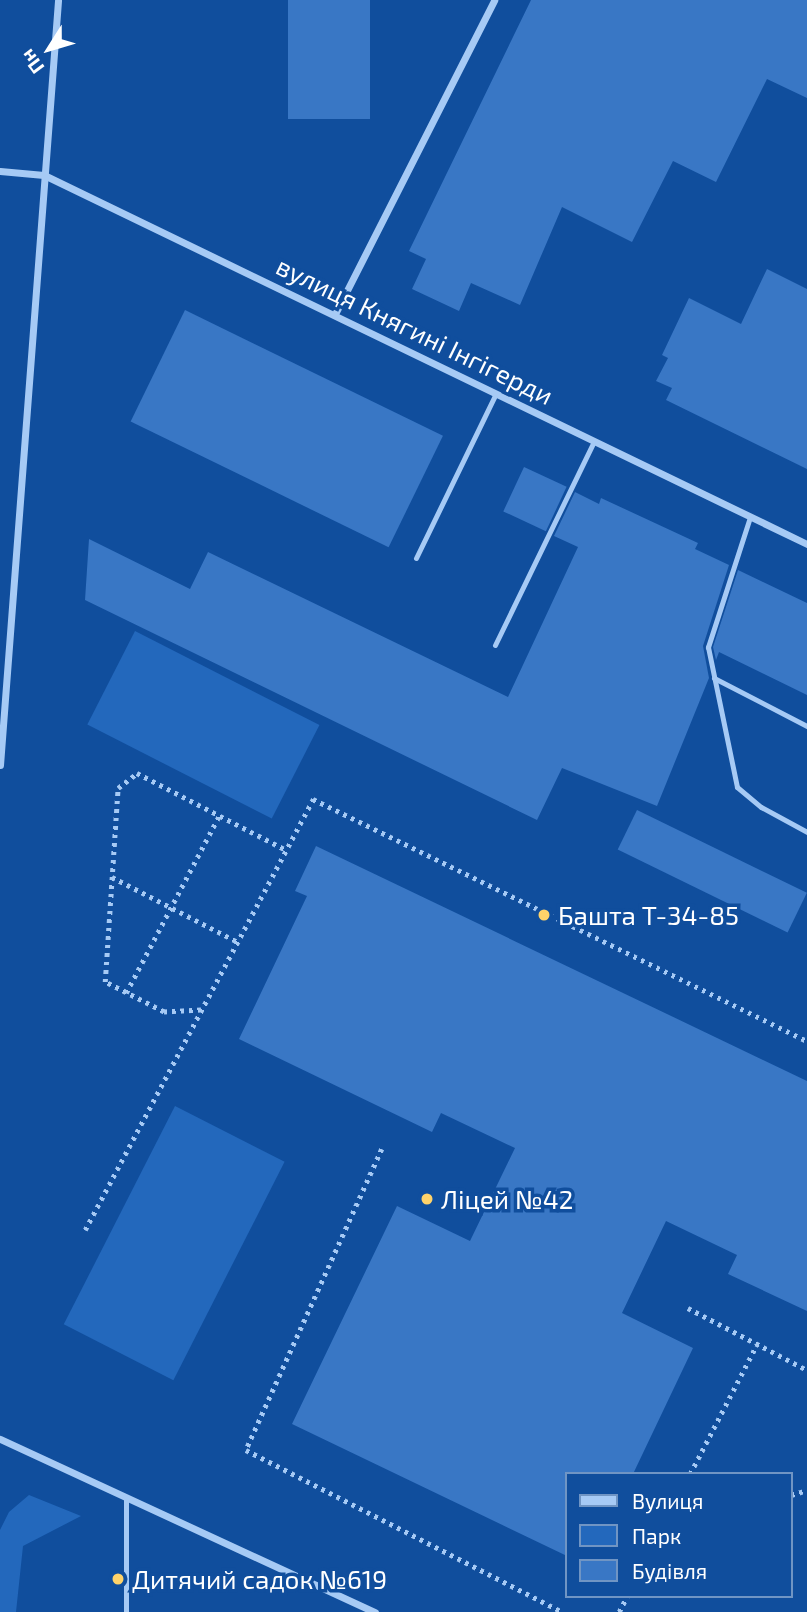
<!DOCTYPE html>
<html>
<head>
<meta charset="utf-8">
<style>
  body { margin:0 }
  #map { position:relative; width:807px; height:1612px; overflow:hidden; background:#104e9d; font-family:"Exo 2",sans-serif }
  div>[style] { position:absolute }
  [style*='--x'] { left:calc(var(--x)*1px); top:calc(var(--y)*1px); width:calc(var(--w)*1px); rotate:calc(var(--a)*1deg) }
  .green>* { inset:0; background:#2368bc; transform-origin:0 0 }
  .building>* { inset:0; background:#3977c5; transform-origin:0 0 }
  .path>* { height:4.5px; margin-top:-2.25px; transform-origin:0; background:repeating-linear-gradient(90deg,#a6caf5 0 3.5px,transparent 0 8.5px) }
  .service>* { height:5px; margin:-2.5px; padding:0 2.5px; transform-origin:2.5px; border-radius:2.5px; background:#a6caf5 }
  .minor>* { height:7px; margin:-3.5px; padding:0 3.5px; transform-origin:3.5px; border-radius:3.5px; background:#a6caf5 }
  .dots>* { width:19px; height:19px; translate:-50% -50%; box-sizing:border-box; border:4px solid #104e9d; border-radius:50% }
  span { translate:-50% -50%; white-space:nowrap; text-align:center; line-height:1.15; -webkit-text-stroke:7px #104e9d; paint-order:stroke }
  .street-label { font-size:26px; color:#fff }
  .poi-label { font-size:26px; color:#fff }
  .left { translate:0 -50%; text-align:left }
  .legend { position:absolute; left:565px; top:1472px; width:228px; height:126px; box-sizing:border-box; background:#104e9d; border:2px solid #7095c4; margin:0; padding:9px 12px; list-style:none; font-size:21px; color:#fff }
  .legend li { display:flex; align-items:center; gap:14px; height:35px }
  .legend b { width:35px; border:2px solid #7095c4 }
  .north { position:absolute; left:14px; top:14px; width:70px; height:70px; -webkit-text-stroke:5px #104e9d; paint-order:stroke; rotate:233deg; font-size:19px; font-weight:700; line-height:28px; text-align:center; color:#fff }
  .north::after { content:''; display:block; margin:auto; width:24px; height:32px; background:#fff; clip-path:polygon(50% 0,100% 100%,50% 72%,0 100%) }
</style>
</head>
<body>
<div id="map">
  <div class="green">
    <div style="left:135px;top:631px;width:207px;height:105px;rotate:27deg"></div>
    <div style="left:175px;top:1106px;width:123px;height:245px;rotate:27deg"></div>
    <div style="clip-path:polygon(29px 1495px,81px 1516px,23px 1546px,16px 1612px,0 1612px,0 1530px,9px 1512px)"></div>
  </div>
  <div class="building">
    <div style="left:288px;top:0;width:82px;height:119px"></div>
    <div style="clip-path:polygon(531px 0,807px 0,807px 98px,767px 79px,716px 182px,673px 161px,632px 242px,562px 207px,520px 305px,471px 283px,459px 311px,412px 289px,426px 259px,409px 251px)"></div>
    <div style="clip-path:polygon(767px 269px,807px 289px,807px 469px,666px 400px,672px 388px,656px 381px,668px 358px,662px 355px,689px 298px,741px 324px)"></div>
    <div style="left:185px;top:310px;width:287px;height:124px;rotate:26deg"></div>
    <div style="left:524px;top:467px;width:47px;height:49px;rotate:25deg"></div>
    <div style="clip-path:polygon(575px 492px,599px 504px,601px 498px,698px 543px,695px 549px,729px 565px,703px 646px,709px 678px,657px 806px,562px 768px,537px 820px,85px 600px,89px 539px,190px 589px,208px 552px,508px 697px,578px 547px,554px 536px)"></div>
    <div style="clip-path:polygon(738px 570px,807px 603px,807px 695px,719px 652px,716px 660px,713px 647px)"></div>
    <div style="left:637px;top:810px;width:189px;height:44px;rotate:26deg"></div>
    <div style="clip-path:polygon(316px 846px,807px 1081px,807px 1311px,728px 1274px,737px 1255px,666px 1221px,622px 1313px,693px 1348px,633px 1474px,567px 1474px,567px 1556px,292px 1424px,397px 1206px,470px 1241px,515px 1148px,441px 1113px,432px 1132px,239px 1039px,307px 896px,295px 891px)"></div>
  </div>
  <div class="path">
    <div style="--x:112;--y:877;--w:142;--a:27.3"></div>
    <div style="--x:126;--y:993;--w:200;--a:-62.3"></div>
    <div style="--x:201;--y:1010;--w:37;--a:177"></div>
    <div style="--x:164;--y:1012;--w:66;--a:-153"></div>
    <div style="--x:105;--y:982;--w:194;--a:-86.2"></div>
    <div style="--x:118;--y:788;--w:24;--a:-38"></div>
    <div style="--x:137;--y:773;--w:168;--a:27.3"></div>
    <div style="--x:382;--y:1149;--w:330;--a:114.3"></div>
    <div style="--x:246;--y:1450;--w:356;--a:27.1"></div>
    <div style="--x:85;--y:1230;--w:488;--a:-62.1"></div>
    <div style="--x:313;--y:799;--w:550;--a:26.1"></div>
    <div style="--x:688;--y:1308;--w:134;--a:27.5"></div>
    <div style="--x:690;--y:1474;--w:146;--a:-62.7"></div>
    <div style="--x:791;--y:1495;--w:17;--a:-17"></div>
    <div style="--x:619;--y:1612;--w:18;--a:-63"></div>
  </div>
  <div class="service">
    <div style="--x:750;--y:517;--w:137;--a:107.9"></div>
    <div style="--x:708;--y:647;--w:143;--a:78.3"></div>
    <div style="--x:737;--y:787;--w:31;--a:40"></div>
    <div style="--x:761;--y:807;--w:52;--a:28.5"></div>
    <div style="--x:416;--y:558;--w:183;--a:-64.1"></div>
    <div style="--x:495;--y:645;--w:227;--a:-64.1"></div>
    <div style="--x:714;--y:678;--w:105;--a:27.3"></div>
    <div style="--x:126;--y:1612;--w:115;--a:-90"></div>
  </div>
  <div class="minor">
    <div style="--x:0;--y:171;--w:44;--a:5.2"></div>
    <div style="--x:44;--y:175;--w:848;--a:25.81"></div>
    <div style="--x:335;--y:314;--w:352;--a:-63.1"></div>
    <div style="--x:0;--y:765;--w:767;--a:-85.66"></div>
    <div style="--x:0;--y:1439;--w:413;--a:24.8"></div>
  </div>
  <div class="dots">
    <div style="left:544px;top:915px;background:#ffd36a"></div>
    <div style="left:427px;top:1199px;background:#ffd36a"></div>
    <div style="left:118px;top:1579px;background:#ffd36a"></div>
  </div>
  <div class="street-label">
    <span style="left:415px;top:330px;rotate:26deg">вулиця Княгині Інгігерди</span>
  </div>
  <div class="poi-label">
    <span class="left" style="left:558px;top:915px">Башта Т-34-85</span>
    <span class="left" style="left:441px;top:1199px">Ліцей №42</span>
    <span class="left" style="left:132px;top:1579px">Дитячий садок №619</span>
  </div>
  <ul class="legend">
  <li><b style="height:9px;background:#a6caf5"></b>Вулиця</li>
  <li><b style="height:19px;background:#2368bc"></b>Парк</li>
  <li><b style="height:19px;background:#3977c5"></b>Будівля</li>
  </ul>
  <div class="north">Пн</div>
</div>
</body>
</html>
